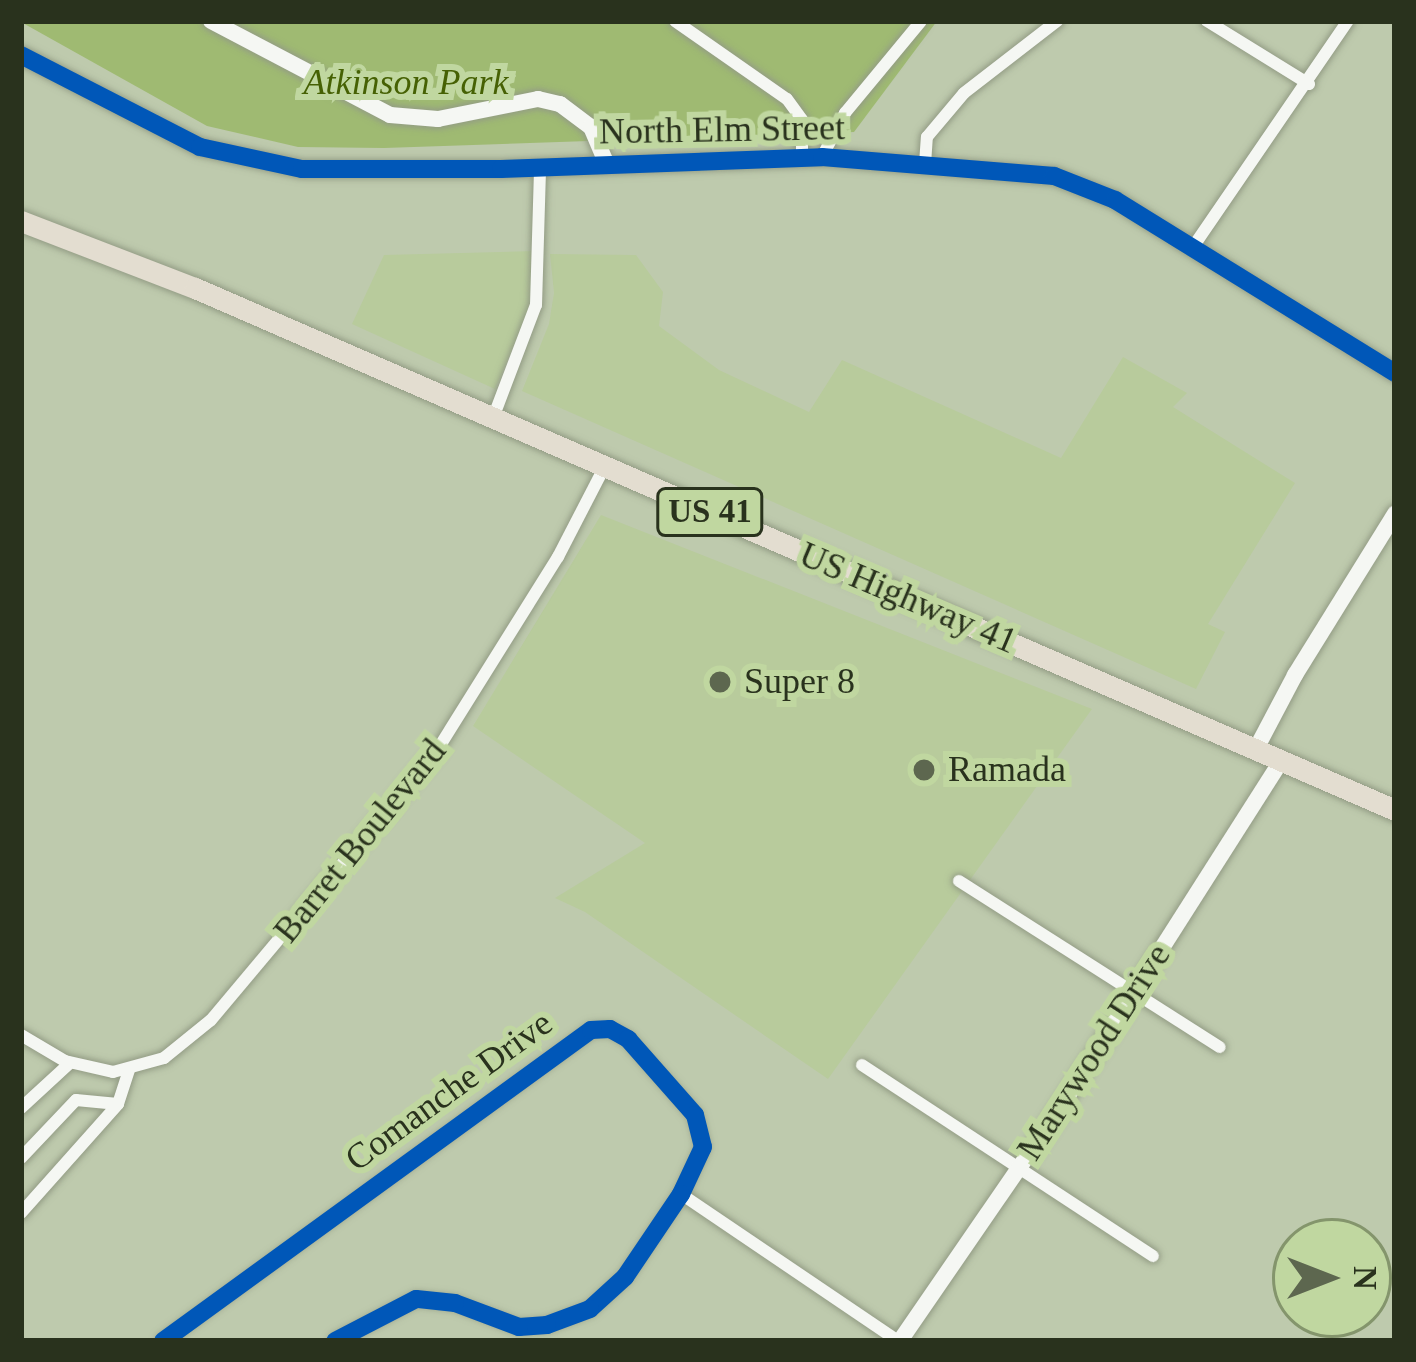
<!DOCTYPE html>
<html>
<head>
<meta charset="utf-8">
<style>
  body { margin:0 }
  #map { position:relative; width:1416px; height:1362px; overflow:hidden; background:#becaad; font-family:"Times New Roman",serif }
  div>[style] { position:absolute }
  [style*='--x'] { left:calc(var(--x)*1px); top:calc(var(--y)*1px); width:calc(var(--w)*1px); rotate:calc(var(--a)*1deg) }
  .built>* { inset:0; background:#b8cb9c }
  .green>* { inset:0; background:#9fba72 }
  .roads { filter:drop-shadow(0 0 3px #939c85) drop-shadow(0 0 3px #939c85) }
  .street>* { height:12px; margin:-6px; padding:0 6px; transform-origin:6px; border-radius:6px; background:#f5f7f3 }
  .secondary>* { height:16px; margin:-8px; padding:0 8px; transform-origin:8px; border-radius:8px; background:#f5f7f3 }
  .highway>* { height:21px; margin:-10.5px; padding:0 10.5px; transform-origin:10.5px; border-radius:10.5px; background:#e3ddd0 }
  .cycleway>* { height:18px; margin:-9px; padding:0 9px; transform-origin:9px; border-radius:9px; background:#0057b8 }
  .dots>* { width:33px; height:33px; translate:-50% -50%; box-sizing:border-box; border:6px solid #c0d7a0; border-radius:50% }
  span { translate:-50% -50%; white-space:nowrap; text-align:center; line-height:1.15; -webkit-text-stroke:12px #c0d7a0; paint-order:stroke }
  .shield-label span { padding:3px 9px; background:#c0d7a0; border:3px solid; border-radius:9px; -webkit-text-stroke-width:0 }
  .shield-label { font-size:33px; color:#29321d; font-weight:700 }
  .park-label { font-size:36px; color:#466104; font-style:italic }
  .street-label { font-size:36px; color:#29321d }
  .poi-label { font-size:36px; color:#29321d }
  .left { translate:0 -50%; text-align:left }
  .frame { position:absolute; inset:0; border:24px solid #29321d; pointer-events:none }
  .north { position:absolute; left:1272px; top:1218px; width:120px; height:120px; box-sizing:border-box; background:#c0d7a0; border:3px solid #84956c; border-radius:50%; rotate:90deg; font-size:33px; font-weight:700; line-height:48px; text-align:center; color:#29321d }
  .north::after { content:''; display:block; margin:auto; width:42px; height:54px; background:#5d674f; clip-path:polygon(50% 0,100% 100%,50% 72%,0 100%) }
</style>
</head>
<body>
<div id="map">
  <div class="built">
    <div style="clip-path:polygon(535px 251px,529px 309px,495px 389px,352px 324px,384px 255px)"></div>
    <div style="clip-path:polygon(550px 254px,636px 255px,663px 292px,659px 326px,719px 370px,809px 412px,842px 360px,1061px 458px,1123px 357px,1187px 393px,1173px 407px,1295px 483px,1208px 624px,1225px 632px,1196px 689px,522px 391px,549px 324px,554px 293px)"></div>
    <div style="clip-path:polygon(601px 515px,1092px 709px,828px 1079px,585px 912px,555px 898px,645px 843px,473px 726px)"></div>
  </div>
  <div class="green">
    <div style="clip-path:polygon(937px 21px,854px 132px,384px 148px,298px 147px,207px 126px,21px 22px)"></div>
  </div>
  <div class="roads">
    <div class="street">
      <div style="--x:675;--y:21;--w:136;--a:34.9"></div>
      <div style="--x:787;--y:99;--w:26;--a:54"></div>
      <div style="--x:802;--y:120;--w:38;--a:90"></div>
      <div style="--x:1207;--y:21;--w:120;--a:31.7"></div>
      <div style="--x:822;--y:157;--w:50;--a:-62.4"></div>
      <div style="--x:845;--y:113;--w:119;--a:-50.4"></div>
      <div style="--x:925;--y:164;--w:27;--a:-86"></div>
      <div style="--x:927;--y:137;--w:57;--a:-49.9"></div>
      <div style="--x:964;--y:93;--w:118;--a:-37.7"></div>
      <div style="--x:1193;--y:247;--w:274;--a:-55.6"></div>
      <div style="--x:493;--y:418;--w:121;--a:-69.2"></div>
      <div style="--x:536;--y:305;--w:138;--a:-88.3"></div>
      <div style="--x:959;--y:881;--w:309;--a:32.5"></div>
      <div style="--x:21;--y:1035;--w:51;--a:30.6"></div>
      <div style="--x:65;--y:1061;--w:49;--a:12.9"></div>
      <div style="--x:113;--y:1072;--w:53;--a:-15.4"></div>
      <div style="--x:164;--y:1058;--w:60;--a:-39"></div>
      <div style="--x:211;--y:1020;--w:350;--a:-50"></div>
      <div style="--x:436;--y:752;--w:230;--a:-58"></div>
      <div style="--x:558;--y:557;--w:102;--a:-62.7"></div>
      <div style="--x:862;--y:1065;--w:348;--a:33.3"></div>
      <div style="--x:21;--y:1108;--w:67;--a:-42.6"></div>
      <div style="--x:21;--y:1158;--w:80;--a:-46.5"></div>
      <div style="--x:76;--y:1100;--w:42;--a:5.4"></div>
      <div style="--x:118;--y:1104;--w:35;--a:-72"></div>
      <div style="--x:681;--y:1194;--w:262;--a:34.1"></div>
      <div style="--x:21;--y:1213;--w:146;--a:-48.3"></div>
      <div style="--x:163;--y:1341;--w:529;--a:-36"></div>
      <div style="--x:591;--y:1030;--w:19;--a:-3"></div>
      <div style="--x:610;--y:1029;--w:21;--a:29"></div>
      <div style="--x:628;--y:1039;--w:101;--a:48.6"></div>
      <div style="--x:695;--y:1115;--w:33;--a:76"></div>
      <div style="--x:703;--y:1147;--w:52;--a:115.1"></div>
      <div style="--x:681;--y:1194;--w:100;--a:124"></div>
      <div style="--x:625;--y:1277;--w:47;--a:137.6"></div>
      <div style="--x:590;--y:1309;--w:46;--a:159.6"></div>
      <div style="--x:547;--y:1325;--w:28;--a:176"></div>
      <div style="--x:519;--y:1327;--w:68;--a:-159.4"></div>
      <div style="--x:455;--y:1303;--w:39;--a:-174"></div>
      <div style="--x:416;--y:1299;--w:91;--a:152.6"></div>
    </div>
    <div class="secondary">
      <div style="--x:211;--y:21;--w:202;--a:27.7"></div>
      <div style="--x:390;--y:115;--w:48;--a:4.8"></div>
      <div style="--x:438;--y:119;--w:102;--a:-11.3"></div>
      <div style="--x:538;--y:99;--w:23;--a:13"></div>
      <div style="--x:560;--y:104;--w:39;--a:37"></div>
      <div style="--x:591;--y:127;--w:39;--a:67"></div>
      <div style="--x:21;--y:55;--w:201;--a:27.2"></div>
      <div style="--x:200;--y:147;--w:104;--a:12.2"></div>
      <div style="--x:302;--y:169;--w:199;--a:0"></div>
      <div style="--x:501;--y:169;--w:321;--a:-2.1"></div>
      <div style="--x:822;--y:157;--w:233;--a:4.7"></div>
      <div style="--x:1054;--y:176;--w:66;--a:21.5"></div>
      <div style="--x:1115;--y:200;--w:329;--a:31.7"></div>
      <div style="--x:1256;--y:749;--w:84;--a:-62.2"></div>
      <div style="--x:1295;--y:675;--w:190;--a:-58.2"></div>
      <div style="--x:900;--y:1341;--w:283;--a:-55.5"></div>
      <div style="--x:1060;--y:1108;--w:413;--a:-57.5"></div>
    </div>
    <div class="highway">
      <div style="--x:21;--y:221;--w:186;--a:21.1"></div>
      <div style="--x:195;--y:288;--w:1309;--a:23.51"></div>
    </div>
  </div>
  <div class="cycleway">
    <div style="--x:21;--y:55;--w:201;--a:27.2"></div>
    <div style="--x:200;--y:147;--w:104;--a:12.2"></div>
    <div style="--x:302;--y:169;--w:199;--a:0"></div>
    <div style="--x:501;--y:169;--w:321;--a:-2.1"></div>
    <div style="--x:822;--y:157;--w:233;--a:4.7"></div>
    <div style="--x:1054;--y:176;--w:66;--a:21.5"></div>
    <div style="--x:1115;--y:200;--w:329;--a:31.7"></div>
    <div style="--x:163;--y:1341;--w:529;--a:-36"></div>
    <div style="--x:591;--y:1030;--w:19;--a:-3"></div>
    <div style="--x:610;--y:1029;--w:21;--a:29"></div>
    <div style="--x:628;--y:1039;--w:101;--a:48.6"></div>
    <div style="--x:695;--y:1115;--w:33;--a:76"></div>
    <div style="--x:703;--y:1147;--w:52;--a:115.1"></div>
    <div style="--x:681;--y:1194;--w:100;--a:124"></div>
    <div style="--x:625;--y:1277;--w:47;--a:137.6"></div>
    <div style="--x:590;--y:1309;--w:46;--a:159.6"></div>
    <div style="--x:547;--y:1325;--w:28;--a:176"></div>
    <div style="--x:519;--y:1327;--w:68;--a:-159.4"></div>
    <div style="--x:455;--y:1303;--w:39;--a:-174"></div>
    <div style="--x:416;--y:1299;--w:91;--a:152.6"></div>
  </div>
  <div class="dots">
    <div style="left:720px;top:682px;background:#5d674f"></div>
    <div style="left:924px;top:770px;background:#5d674f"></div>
  </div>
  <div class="shield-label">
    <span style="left:710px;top:512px">US 41</span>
  </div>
  <div class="park-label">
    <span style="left:406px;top:83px">Atkinson Park</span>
  </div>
  <div class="street-label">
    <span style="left:722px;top:130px;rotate:-1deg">North Elm Street</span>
    <span style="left:908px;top:598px;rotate:23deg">US Highway 41</span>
    <span style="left:360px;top:841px;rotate:-51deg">Barret Boulevard</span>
    <span style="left:1094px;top:1052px;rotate:-57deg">Marywood Drive</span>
    <span style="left:449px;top:1091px;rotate:-36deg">Comanche Drive</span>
  </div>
  <div class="poi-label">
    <span class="left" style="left:744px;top:682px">Super 8</span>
    <span class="left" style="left:948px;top:770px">Ramada</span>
  </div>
  <div class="frame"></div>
  <div class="north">N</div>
</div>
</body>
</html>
